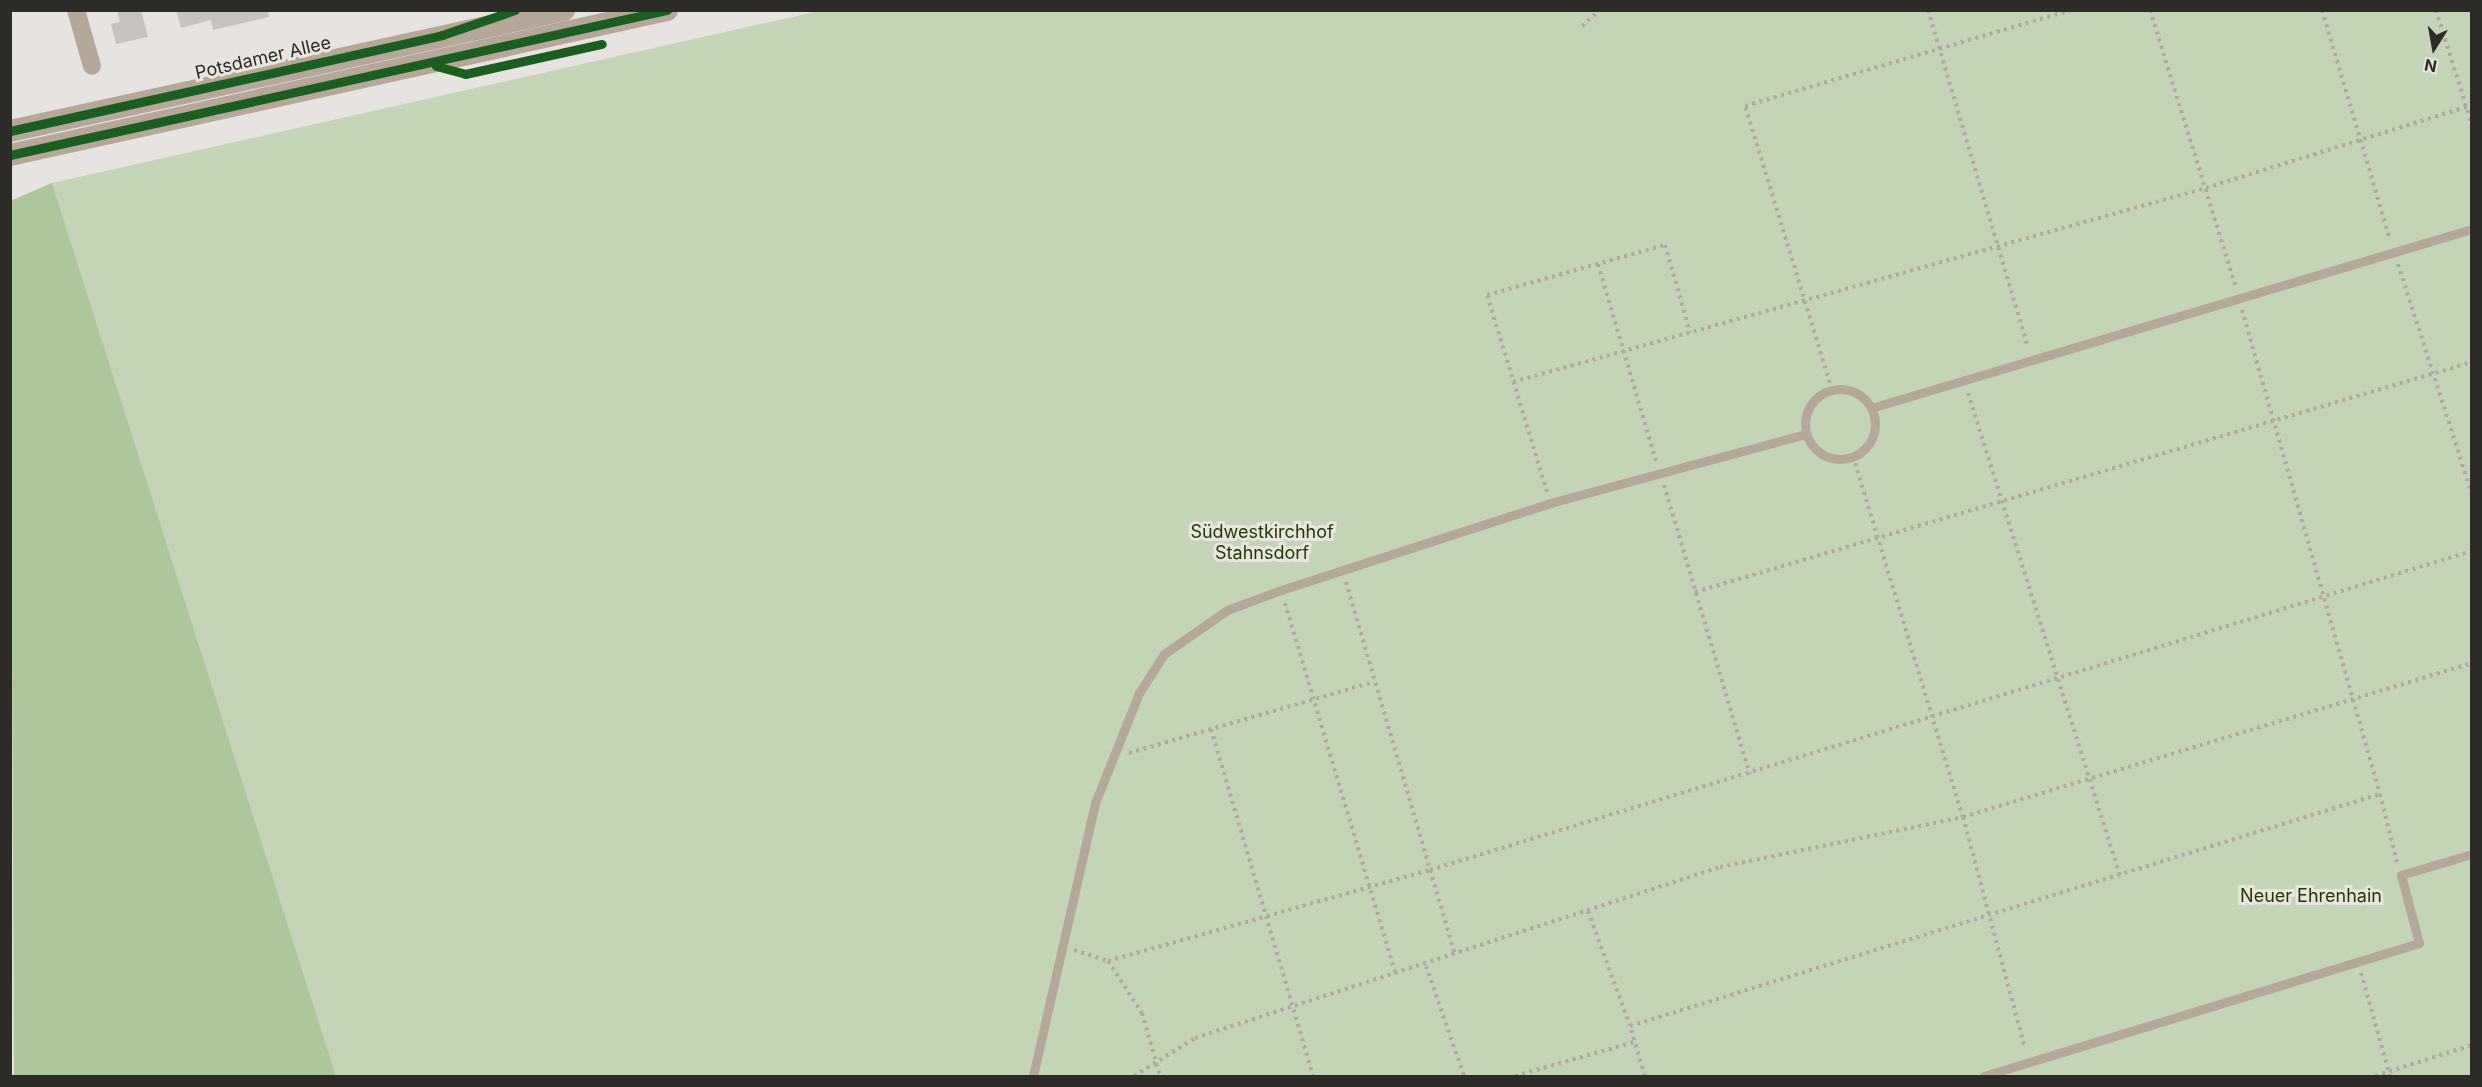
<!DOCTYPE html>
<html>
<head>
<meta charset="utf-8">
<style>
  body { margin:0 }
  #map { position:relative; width:2482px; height:1087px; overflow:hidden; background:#e6e3e0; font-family:Inter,sans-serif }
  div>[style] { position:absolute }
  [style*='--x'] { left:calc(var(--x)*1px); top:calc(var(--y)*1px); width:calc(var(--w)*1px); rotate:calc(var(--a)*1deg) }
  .green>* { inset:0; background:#c4d4b7 }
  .forest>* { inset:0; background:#aec79a }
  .building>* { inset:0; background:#c6c3c1 }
  .path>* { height:4px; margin-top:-2px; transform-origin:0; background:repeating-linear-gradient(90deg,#b1a9a2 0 3px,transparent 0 7.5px) }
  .service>* { height:9px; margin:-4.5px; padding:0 4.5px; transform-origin:4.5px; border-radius:4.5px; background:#b5a799 }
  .service>.ring { margin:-4.5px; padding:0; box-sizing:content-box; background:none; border:9px solid #b5a799; border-radius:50% }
  .minor>* { height:18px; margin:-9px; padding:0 9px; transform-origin:9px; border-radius:9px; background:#b5a799 }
  .tertiary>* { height:22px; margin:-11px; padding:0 11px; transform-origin:11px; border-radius:11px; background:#b5a799 }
  .cycleway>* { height:9px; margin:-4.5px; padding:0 4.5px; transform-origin:4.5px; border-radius:4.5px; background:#1b5e20 }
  span { translate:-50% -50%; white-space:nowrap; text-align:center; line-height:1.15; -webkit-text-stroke:6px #e8e4de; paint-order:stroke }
  .street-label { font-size:18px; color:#2c2b28 }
  .park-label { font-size:18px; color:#1c3a00 }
  .frame { position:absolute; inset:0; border:12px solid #2c2b28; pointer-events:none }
  .north { position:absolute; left:2404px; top:18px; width:60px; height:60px; -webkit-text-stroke:4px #e8e4de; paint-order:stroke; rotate:191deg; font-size:16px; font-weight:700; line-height:24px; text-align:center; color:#2c2b28 }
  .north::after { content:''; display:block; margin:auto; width:21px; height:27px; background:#2c2b28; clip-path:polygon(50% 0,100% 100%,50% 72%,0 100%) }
</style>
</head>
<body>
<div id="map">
  <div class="green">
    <div style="clip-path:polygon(819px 11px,2471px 11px,2471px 1076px,336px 1076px,52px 183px)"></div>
  </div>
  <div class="forest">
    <div style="clip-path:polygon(52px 183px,336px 1076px,14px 1076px,10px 201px)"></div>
  </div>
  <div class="building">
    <div style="clip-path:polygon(117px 10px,141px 10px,148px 37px,116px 44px,111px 24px,120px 22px)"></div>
    <div style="clip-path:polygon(176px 10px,268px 10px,269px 17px,213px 30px,211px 20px,181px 28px)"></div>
  </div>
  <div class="path">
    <div style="--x:1928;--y:10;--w:352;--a:73.5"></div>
    <div style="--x:2150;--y:10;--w:288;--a:72.8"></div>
    <div style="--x:2322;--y:10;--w:239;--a:73.5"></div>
    <div style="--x:2436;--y:10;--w:121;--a:72.6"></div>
    <div style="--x:1582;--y:26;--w:24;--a:-42"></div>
    <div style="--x:1598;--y:264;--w:205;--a:73.6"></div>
    <div style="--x:2398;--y:264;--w:242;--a:72.2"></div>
    <div style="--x:2242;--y:310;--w:503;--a:74.09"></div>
    <div style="--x:1513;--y:382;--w:720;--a:-15.64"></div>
    <div style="--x:2206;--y:188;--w:279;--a:-17.3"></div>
    <div style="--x:1832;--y:390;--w:297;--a:-107"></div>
    <div style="--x:1745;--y:106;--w:340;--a:-16.4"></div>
    <div style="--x:1968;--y:393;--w:506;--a:72.53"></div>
    <div style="--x:1853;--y:456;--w:377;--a:73.1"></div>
    <div style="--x:1963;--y:817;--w:240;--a:75"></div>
    <div style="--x:1664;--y:485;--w:302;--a:73.5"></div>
    <div style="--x:1547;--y:492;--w:206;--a:-106.9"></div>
    <div style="--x:1487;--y:295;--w:185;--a:-15.7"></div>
    <div style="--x:1665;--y:245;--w:91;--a:74"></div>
    <div style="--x:1346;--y:582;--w:389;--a:73.7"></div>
    <div style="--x:1695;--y:592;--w:810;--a:-16.49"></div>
    <div style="--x:1285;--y:603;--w:389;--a:73.4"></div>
    <div style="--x:1211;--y:729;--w:362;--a:73.6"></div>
    <div style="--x:1129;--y:753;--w:254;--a:-16.2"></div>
    <div style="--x:1588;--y:911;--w:122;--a:69.9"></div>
    <div style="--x:1074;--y:950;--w:36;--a:18"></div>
    <div style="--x:1108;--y:961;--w:335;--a:-15.8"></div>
    <div style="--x:1430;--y:870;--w:1090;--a:-17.02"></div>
    <div style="--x:1108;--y:961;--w:62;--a:56.8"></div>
    <div style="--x:1142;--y:1013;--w:66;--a:74.1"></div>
    <div style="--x:1426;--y:966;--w:116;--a:70.9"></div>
    <div style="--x:2361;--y:973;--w:107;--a:74.3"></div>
    <div style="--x:1134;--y:1076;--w:72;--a:-31.9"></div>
    <div style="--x:1195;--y:1038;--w:552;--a:-18.04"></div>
    <div style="--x:1720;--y:867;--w:248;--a:-11.6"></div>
    <div style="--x:1963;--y:817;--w:532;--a:-16.83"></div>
    <div style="--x:1515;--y:1076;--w:124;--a:-15.9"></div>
    <div style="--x:1645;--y:1076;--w:52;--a:-106.7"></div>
    <div style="--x:1630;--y:1026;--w:785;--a:-17.19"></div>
    <div style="--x:2380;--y:794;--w:70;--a:76"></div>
    <div style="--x:2375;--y:1076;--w:102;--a:-17.7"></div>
  </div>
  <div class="service">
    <div class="ring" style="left:1805px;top:389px;width:61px;height:61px"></div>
    <div style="--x:1871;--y:408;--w:627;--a:-16.59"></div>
    <div style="--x:1033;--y:1076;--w:280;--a:-77.2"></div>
    <div style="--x:1095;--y:803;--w:118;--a:-68.2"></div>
    <div style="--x:1139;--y:693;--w:46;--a:-57.3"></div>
    <div style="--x:1164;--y:654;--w:77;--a:-34.9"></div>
    <div style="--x:1227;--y:610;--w:58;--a:-20.3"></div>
    <div style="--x:1281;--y:590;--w:283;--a:-17.9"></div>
    <div style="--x:1550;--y:503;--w:265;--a:-15.1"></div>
    <div style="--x:1984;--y:1076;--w:455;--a:-17"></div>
    <div style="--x:2419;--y:943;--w:70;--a:-104.8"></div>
    <div style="--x:2401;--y:875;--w:74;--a:-16.5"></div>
  </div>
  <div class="minor">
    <div style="--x:76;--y:10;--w:58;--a:74.1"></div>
  </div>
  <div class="tertiary">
    <div style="--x:10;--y:131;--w:567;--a:-12.32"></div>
    <div style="--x:10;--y:155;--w:673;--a:-12.45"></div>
  </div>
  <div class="cycleway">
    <div style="--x:436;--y:66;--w:30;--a:15"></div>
    <div style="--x:465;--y:74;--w:140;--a:-12.4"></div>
    <div style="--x:10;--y:131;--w:443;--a:-12.5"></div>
    <div style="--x:442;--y:35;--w:77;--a:-18.9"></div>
    <div style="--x:10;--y:155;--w:673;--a:-12.45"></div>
  </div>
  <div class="street-label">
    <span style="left:263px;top:58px;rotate:-13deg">Potsdamer Allee</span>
  </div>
  <div class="park-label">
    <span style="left:1262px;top:543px">Südwestkirchhof<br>Stahnsdorf</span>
    <span style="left:2311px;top:896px">Neuer Ehrenhain</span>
  </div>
  <div class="frame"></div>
  <div class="north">N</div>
</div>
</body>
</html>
